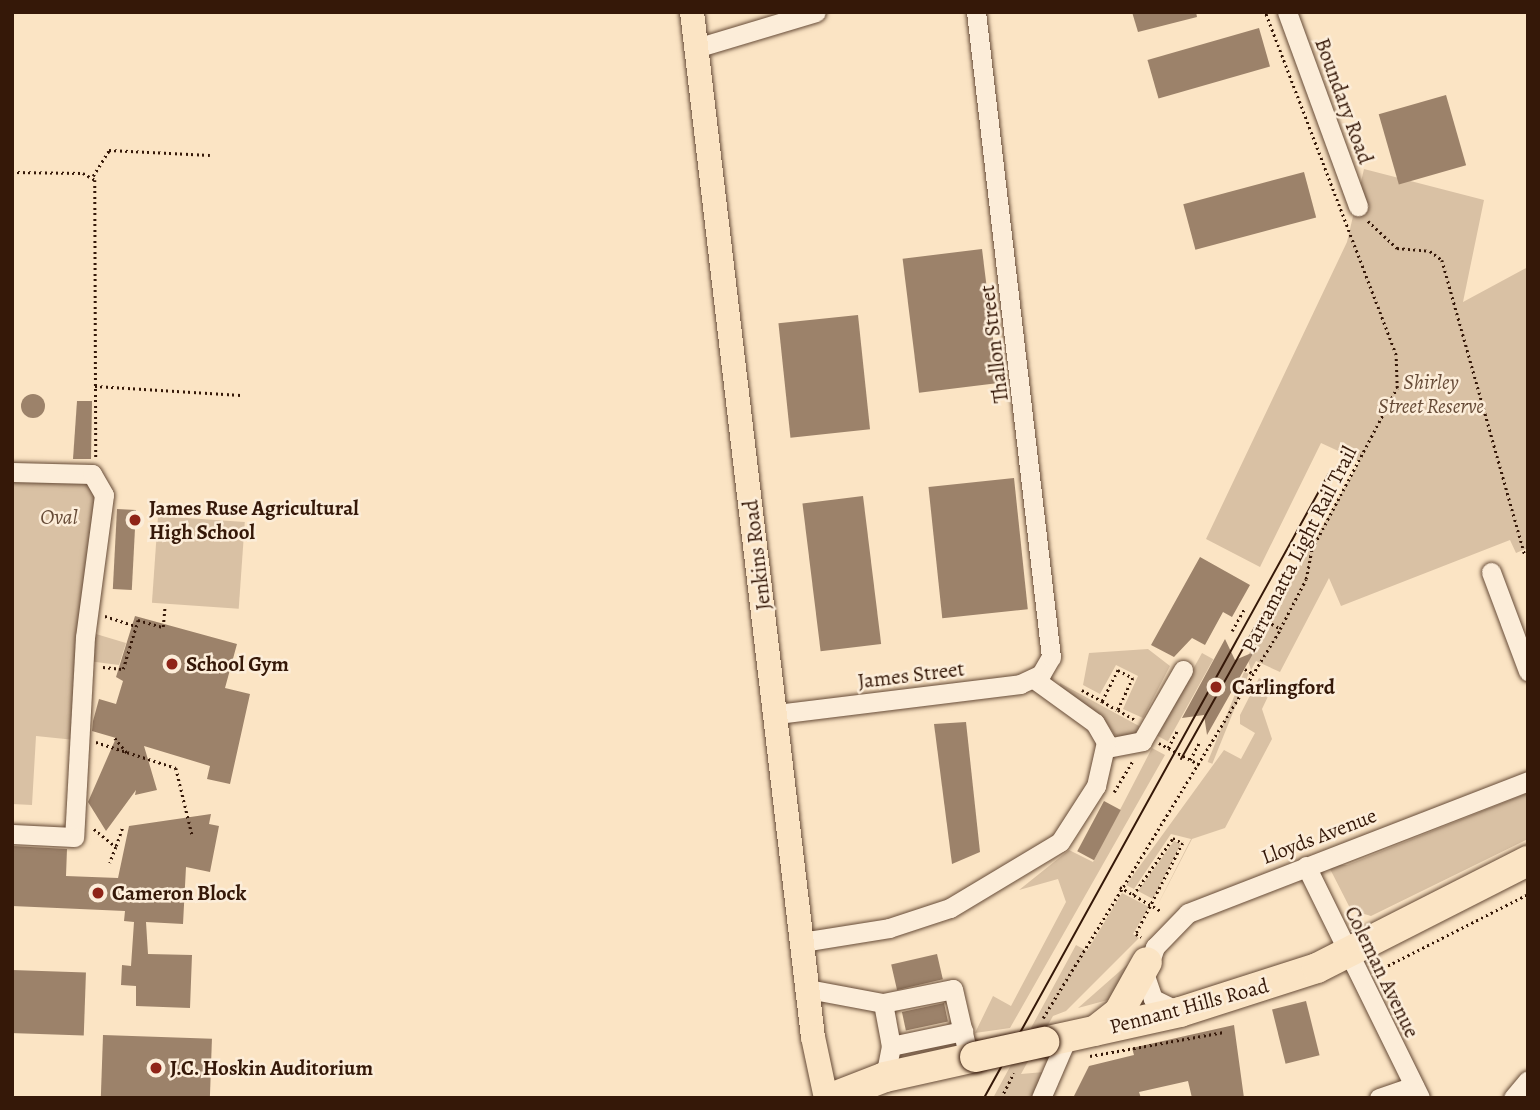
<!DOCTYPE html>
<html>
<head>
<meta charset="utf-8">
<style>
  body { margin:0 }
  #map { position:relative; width:1540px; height:1110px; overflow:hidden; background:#fbe4c4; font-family:Alegreya,serif }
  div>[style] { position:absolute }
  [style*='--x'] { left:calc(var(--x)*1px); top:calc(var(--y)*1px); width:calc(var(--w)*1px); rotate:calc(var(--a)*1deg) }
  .green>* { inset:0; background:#d9c1a4; transform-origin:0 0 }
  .building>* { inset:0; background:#9c826a; transform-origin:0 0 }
  .round { border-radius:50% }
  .path>* { height:2.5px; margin-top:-1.25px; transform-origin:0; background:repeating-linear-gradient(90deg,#351808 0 2px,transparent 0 5.5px) }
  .roads { filter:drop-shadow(0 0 2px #664b37) drop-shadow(0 0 2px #664b37) }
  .minor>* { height:19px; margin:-9.5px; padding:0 9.5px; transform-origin:9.5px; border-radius:9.5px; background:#fcedd9 }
  .major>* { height:24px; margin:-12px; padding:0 12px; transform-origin:12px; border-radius:12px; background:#fbe4c4 }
  .highway>* { height:30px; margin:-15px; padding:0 15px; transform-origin:15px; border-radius:15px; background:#fbe4c4 }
  .tram>* { height:2px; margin:-1px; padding:0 1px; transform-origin:1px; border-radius:1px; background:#351808 }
  .bridges { filter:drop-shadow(0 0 2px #351808) drop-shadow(0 0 2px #351808) }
  .highway-bridge>* { height:30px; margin:-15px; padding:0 15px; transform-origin:15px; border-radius:15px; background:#fbe4c4 }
  .dots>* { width:19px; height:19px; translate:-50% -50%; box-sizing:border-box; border:4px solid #fcedd9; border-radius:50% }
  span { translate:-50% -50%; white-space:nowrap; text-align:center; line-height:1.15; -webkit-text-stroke:5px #fcedd9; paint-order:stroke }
  .street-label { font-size:21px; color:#351808 }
  .park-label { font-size:21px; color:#664b37; font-style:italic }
  .poi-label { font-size:21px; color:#351808; font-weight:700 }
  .left { translate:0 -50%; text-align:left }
  .frame { position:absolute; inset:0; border:14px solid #351808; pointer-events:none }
</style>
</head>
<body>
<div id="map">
  <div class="green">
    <div style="clip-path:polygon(1364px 169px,1484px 200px,1463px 302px,1528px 267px,1528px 548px,1516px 553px,1510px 540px,1341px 606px,1329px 578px,1280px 672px,1256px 661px,1251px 670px,1247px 657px,1360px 461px,1321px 443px,1260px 567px,1206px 539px,1347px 242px)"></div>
    <div style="clip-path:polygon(12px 480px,85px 481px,96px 490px,75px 740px,36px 736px,32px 805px,12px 804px)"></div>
    <div style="left:158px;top:516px;width:87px;height:87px;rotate:4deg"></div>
    <div style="clip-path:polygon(96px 634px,126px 643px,119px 665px,88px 661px)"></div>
    <div style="clip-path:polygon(1148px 649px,1170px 666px,1143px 718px,1123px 709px,1138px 676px,1116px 665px,1100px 694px,1083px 685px,1089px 653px)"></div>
    <div style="left:1202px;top:653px;width:13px;height:94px;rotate:29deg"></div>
    <div style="left:1244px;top:672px;width:5px;height:97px;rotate:22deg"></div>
    <div style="clip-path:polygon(1259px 678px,1273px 686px,1262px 709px,1272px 739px,1225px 828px,1192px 839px,1155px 910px,1191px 839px,1171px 834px,1134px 889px,1126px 885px,1224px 750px,1241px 759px,1255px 733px,1240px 724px,1240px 715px)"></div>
    <div style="clip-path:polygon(1060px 683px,1139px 726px,1140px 732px,1123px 739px,1114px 734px,1102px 716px,1059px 692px)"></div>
    <div style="clip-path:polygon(1152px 748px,1165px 755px,1010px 1028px,975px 1033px,993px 996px,1011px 1006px,1066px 902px,1058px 879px,1019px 890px,1069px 850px,1093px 862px)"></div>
    <div style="clip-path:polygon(1528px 793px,1528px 839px,1371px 916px,1351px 910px,1328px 865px,1347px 865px)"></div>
    <div style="clip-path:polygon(1174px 841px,1181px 844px,1153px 899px,1138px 891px)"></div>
    <div style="clip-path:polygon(1122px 893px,1149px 907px,1133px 934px,1139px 938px,1066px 1011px,1053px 1016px,1021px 1074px,1044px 1072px,1031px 1098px,993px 1098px,1076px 945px,1087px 951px)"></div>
    <div style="clip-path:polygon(1128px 964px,1119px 997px,1078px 1008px)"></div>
  </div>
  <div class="building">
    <div style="clip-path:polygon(1132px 12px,1196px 12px,1197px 17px,1138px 32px)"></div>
    <div style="left:1259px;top:28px;width:40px;height:116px;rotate:74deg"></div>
    <div style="left:1446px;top:95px;width:73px;height:70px;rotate:74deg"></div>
    <div style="left:1304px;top:172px;width:47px;height:125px;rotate:75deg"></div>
    <div style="left:982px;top:249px;width:135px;height:80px;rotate:83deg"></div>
    <div style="left:858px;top:315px;width:115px;height:80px;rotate:84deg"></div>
    <div class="round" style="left:21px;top:394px;width:24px;height:24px"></div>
    <div style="clip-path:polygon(77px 401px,92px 401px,91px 459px,73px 459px)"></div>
    <div style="left:1014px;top:478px;width:132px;height:86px;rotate:84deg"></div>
    <div style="left:863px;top:496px;width:149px;height:61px;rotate:83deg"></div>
    <div style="left:117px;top:509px;width:19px;height:80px;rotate:3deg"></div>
    <div style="clip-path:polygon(1200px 557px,1250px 585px,1232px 617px,1223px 612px,1205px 645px,1192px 638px,1174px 657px,1151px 645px)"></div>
    <div style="clip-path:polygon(135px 616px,237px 644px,225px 688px,250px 694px,230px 784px,207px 779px,210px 766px,144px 746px,157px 790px,135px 795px,136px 790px,106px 831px,88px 802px,116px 738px,92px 731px,93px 721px,99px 699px,116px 704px,123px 681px,116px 677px)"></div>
    <div style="clip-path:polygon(1225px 639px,1235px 660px,1254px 652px,1207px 735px,1204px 715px,1182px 718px)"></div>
    <div style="clip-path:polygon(966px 722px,980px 852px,952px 864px,934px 724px)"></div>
    <div style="left:1104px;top:801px;width:19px;height:57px;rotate:28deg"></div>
    <div style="clip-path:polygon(211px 814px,209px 824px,219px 826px,210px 872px,186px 867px,183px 924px,146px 922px,148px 954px,192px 955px,190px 1008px,136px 1006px,136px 986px,121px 985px,122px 965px,131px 966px,134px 922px,124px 921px,125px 911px,12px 906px,12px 846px,67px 849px,66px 876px,118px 878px,129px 826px)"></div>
    <div style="left:937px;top:954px;width:26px;height:47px;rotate:77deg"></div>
    <div style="left:12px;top:970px;width:74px;height:63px;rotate:2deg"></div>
    <div style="left:1306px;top:1001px;width:56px;height:35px;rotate:76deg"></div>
    <div style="left:944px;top:1003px;width:19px;height:43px;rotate:78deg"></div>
    <div style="clip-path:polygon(1234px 1025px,1244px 1098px,1192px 1098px,1188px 1081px,1139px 1092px,1141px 1098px,1073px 1098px,1089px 1066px,1134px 1055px,1132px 1048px)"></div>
    <div style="left:103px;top:1035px;width:109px;height:63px;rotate:2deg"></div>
  </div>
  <div class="path">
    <div style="--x:12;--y:172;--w:71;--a:0.8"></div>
    <div style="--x:83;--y:173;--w:14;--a:30"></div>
    <div style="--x:95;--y:180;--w:279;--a:89.8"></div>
    <div style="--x:93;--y:176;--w:31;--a:-58"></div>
    <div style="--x:109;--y:150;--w:101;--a:2.8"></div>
    <div style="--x:1368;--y:221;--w:40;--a:43"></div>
    <div style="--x:1397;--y:248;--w:33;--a:5"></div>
    <div style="--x:1430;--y:251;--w:15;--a:37"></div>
    <div style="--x:1442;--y:260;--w:307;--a:74.3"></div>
    <div style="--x:95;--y:386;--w:146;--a:3.5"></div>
    <div style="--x:105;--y:616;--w:32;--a:18"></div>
    <div style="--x:1232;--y:631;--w:26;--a:-61"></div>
    <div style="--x:1254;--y:643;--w:26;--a:-59"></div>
    <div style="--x:1267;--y:621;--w:14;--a:30"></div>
    <div style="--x:103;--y:667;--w:20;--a:6"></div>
    <div style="--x:123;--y:669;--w:51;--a:-73"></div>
    <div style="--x:138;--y:620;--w:26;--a:16"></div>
    <div style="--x:163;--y:627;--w:22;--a:-85"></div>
    <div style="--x:1245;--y:669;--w:10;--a:29"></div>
    <div style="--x:1082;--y:690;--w:23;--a:29"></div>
    <div style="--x:1102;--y:701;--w:35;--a:-63"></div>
    <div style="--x:1118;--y:670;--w:17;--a:28"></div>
    <div style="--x:1133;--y:678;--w:35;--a:115"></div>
    <div style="--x:1118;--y:710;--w:20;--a:30"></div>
    <div style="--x:1102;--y:701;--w:17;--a:31"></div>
    <div style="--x:115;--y:738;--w:19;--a:51"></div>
    <div style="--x:96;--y:742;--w:84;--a:18"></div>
    <div style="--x:176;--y:768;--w:68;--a:76.4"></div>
    <div style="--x:1159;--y:743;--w:49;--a:28.1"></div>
    <div style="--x:1168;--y:748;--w:19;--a:-62"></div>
    <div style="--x:1190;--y:760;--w:19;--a:-62"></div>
    <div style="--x:1114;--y:792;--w:35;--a:-59"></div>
    <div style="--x:94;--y:829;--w:28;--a:39"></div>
    <div style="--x:116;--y:847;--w:17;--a:111"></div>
    <div style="--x:116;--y:846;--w:21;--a:-71"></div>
    <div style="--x:1120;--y:887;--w:48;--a:30.3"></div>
    <div style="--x:1133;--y:895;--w:70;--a:-54.9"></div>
    <div style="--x:1173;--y:838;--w:11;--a:27"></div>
    <div style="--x:1183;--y:843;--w:102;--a:117.3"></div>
    <div style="--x:1136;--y:934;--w:6;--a:31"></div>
    <div style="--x:1382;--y:975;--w:7;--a:-82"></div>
    <div style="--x:1383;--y:968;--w:163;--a:-27"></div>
    <div style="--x:1043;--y:1018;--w:456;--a:-58.6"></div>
    <div style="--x:1280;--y:629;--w:56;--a:-62.5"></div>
    <div style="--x:1306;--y:579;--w:31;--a:-79"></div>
    <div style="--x:1312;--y:549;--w:182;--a:-62.2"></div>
    <div style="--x:1397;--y:388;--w:33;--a:-92"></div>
    <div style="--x:1396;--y:355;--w:367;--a:-110.9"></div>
    <div style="--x:1090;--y:1056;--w:136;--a:-10.2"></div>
    <div style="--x:1001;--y:1098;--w:28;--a:-63"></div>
  </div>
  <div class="roads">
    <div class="minor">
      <div style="--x:1287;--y:12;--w:207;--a:69.9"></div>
      <div style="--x:696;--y:48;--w:125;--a:-16.7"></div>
      <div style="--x:12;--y:472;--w:80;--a:1.4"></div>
      <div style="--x:92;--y:474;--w:24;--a:60"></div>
      <div style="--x:104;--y:495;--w:143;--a:97.6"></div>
      <div style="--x:85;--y:637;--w:200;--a:93.1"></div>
      <div style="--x:74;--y:837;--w:62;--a:-177.2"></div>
      <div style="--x:1491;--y:572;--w:106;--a:69.5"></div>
      <div style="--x:777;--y:714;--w:245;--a:-7"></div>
      <div style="--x:1020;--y:684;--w:23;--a:-25"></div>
      <div style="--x:1041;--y:674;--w:20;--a:-60"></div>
      <div style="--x:1051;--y:657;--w:649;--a:-96.63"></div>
      <div style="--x:1107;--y:748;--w:36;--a:-11"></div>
      <div style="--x:1142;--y:741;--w:82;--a:-60"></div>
      <div style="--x:1306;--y:866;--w:258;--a:63.8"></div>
      <div style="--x:802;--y:942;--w:88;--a:-9.1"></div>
      <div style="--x:889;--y:928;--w:64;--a:-18.2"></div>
      <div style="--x:950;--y:908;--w:128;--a:-31"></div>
      <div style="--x:1060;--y:842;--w:67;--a:-57.3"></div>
      <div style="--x:1096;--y:786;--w:45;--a:-77.2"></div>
      <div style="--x:1106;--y:742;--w:22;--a:-120"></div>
      <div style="--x:1095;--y:723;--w:75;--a:-144.2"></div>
      <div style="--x:808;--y:989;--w:76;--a:10.6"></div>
      <div style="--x:883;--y:1003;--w:71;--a:-11.3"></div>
      <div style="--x:953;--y:989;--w:72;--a:77.1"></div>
      <div style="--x:883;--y:1003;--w:44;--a:79.5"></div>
      <div style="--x:891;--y:1046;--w:32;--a:101"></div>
      <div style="--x:1180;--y:1012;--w:30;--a:-154"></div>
      <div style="--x:1153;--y:999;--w:24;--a:-109"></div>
      <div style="--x:1145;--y:976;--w:31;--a:-71"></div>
      <div style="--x:1155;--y:947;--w:47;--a:-45.9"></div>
      <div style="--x:1188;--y:913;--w:365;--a:-21.2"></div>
      <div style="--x:891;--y:1046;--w:74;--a:-11.8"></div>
      <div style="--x:1041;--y:1098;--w:65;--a:-66.6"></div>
      <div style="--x:1379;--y:1098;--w:37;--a:-19"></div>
      <div style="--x:1513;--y:1098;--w:23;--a:-50"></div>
    </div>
    <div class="major">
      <div style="--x:692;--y:12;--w:1032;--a:83.27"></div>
      <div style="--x:813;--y:1037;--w:62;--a:78"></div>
    </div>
    <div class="highway">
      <div style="--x:1095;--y:1031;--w:31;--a:-38"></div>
      <div style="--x:1119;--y:1012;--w:57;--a:-60.8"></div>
      <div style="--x:1044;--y:1042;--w:139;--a:-12.4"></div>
      <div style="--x:1180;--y:1012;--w:144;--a:-17.8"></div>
      <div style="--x:1317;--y:968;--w:237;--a:-26.9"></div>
      <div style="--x:831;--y:1098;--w:58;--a:-21.3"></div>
      <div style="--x:885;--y:1077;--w:92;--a:-12.5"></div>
    </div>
  </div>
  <div class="tram">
    <div style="--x:1181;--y:759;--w:186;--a:-60.7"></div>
    <div style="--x:984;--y:1098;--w:714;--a:-61.1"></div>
  </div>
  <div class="bridges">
    <div class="highway-bridge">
      <div style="--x:975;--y:1057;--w:71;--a:-12.3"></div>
    </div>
  </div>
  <div class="dots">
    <div style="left:135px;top:520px;background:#8f2418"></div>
    <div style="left:172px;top:664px;background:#8f2418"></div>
    <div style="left:1216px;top:687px;background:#8f2418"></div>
    <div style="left:98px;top:893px;background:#8f2418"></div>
    <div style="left:156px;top:1068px;background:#8f2418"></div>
  </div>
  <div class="street-label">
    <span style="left:1344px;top:101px;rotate:70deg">Boundary Road</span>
    <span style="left:994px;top:344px;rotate:-97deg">Thallon Street</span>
    <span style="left:1299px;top:549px;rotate:-63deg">Parramatta Light Rail Trail</span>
    <span style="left:757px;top:555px;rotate:-97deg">Jenkins Road</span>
    <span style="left:911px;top:675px;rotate:-7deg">James Street</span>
    <span style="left:1319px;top:836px;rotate:-21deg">Lloyds Avenue</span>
    <span style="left:1382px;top:972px;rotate:64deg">Coleman Avenue</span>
    <span style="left:1189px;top:1006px;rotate:-15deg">Pennant Hills Road</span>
  </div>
  <div class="park-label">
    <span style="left:1431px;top:394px">Shirley<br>Street Reserve</span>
    <span style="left:59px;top:517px">Oval</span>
  </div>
  <div class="poi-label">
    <span class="left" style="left:149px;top:520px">James Ruse Agricultural<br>High School</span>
    <span class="left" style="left:186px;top:664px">School Gym</span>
    <span class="left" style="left:1232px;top:687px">Carlingford</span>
    <span class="left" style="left:112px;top:893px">Cameron Block</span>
    <span class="left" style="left:170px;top:1068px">J.C. Hoskin Auditorium</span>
  </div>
  <div class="frame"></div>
</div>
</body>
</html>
